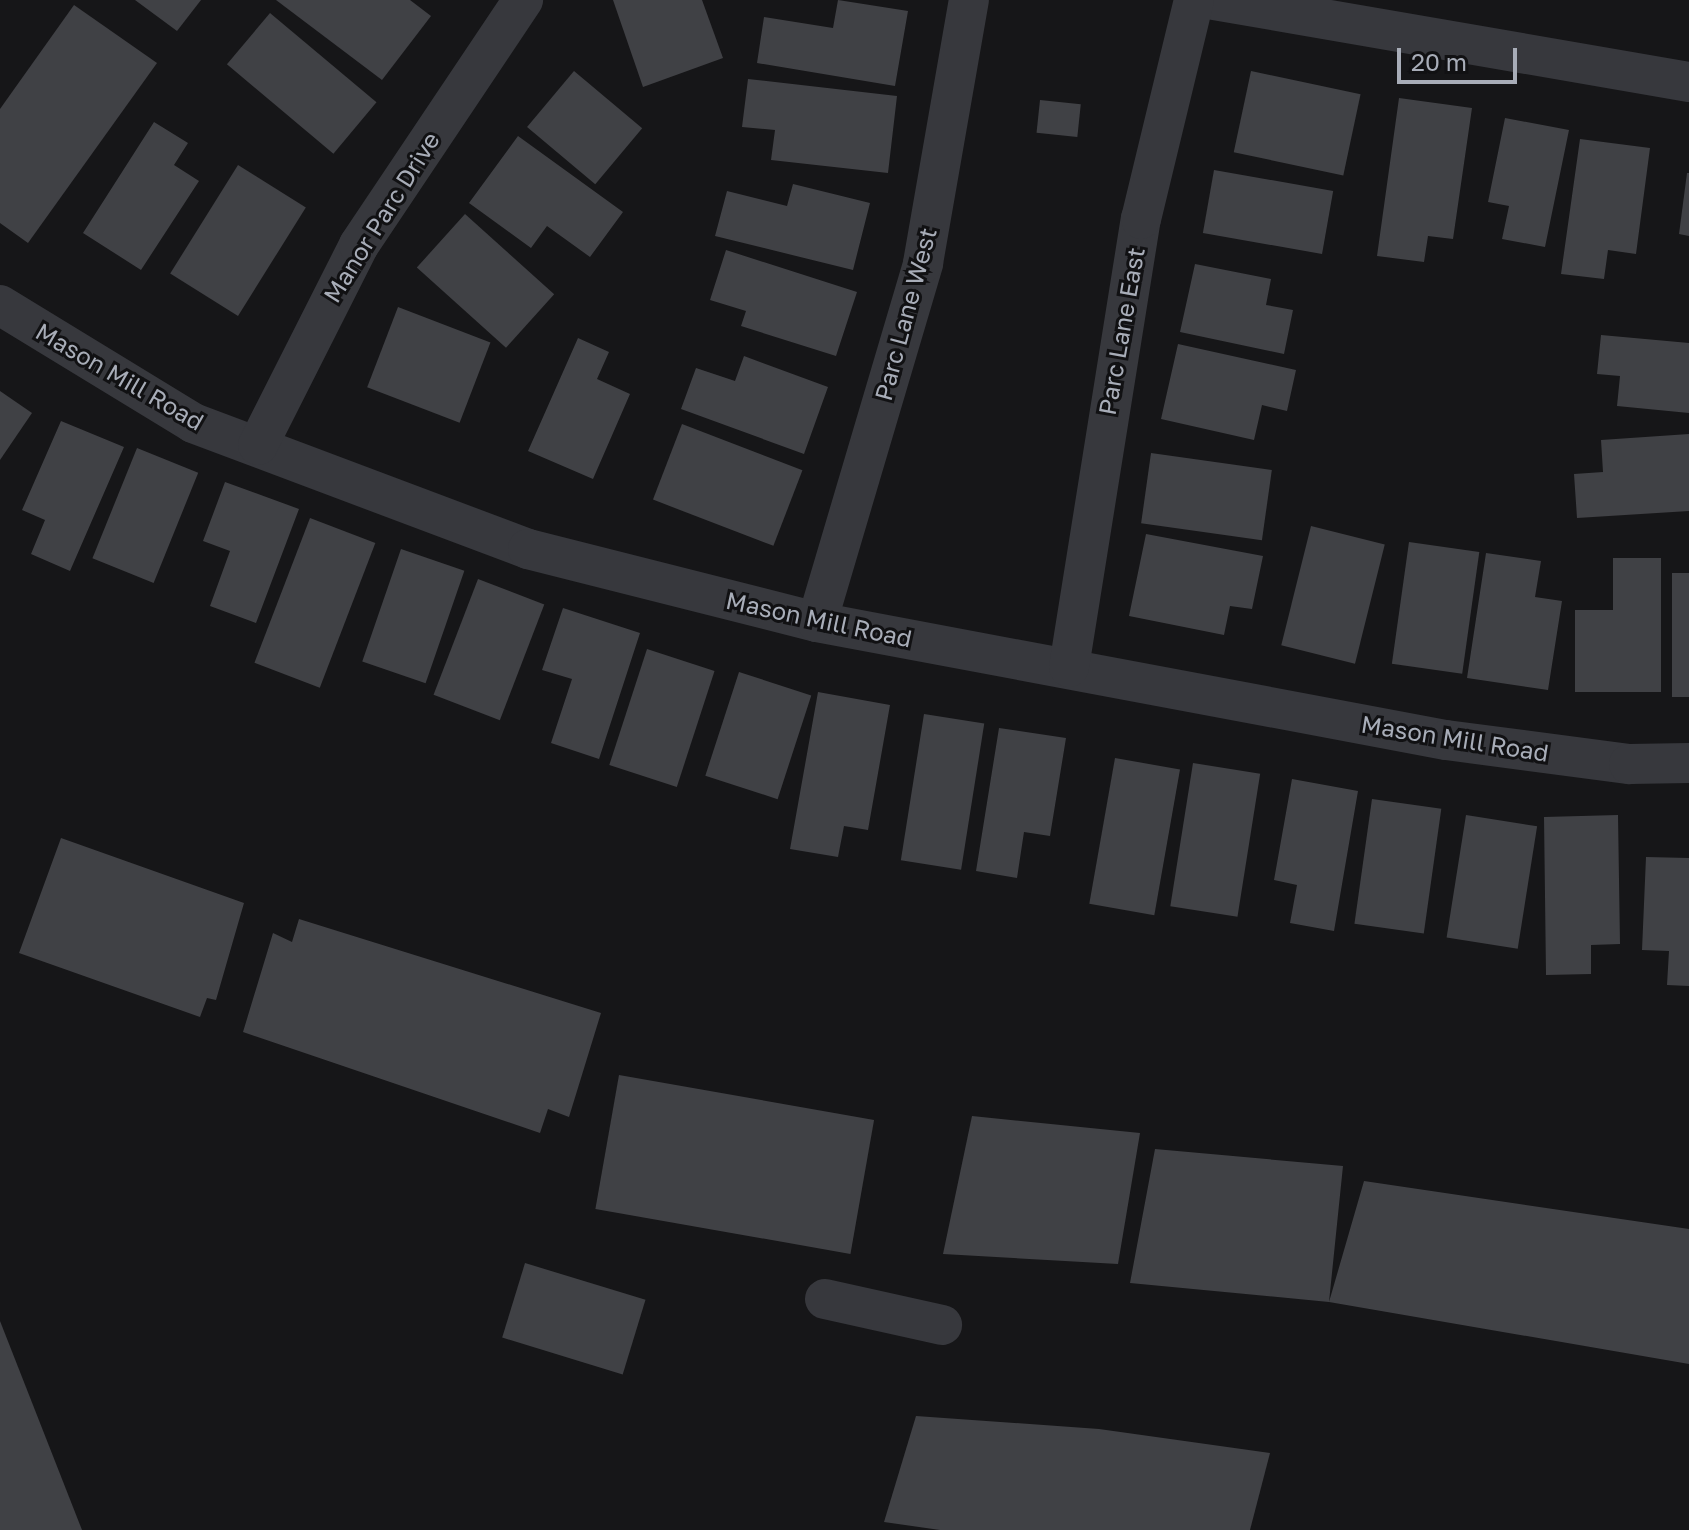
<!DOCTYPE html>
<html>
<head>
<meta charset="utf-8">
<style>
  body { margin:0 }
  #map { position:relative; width:1689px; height:1530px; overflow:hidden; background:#161618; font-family:"Golos Text",sans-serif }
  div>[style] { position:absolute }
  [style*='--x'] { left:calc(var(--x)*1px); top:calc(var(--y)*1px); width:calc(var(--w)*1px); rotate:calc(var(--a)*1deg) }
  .building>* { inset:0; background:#404145; transform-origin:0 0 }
  .minor>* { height:40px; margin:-20px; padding:0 20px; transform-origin:20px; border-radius:20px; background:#37383d }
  span { translate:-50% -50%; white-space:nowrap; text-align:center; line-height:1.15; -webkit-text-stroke:6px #111113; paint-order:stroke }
  .street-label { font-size:24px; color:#a8adb8 }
  .scale { position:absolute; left:1397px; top:48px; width:120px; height:36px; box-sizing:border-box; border:4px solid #a8adb8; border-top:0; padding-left:10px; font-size:24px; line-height:28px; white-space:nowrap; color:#a8adb8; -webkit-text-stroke:6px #111113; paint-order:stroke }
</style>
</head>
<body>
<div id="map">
  <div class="building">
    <div style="clip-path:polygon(135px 0,201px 0,177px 31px)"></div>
    <div style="clip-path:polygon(276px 0,410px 0,431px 16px,382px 80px)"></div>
    <div style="clip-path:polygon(613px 0,702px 0,723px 58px,643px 87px)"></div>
    <div style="clip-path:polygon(838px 0,908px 11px,895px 86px,757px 63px,764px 17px,833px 28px)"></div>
    <div style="clip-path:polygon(74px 5px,157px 63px,28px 243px,0 223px,0 109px)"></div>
    <div style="left:270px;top:13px;width:139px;height:67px;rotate:40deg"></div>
    <div style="left:574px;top:71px;width:89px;height:73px;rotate:40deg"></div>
    <div style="left:1251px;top:71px;width:112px;height:83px;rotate:12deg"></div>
    <div style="clip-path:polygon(748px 79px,897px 96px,888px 173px,771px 160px,775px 130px,742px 127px)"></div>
    <div style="clip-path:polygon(1399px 98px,1472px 108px,1453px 239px,1428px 236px,1424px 262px,1377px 256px)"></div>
    <div style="left:1040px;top:100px;width:41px;height:33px;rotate:6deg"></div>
    <div style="clip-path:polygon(1505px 118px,1569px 130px,1545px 247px,1502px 239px,1509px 206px,1488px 202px)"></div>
    <div style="clip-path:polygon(154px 122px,188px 143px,174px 165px,199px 181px,141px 270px,83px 233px)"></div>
    <div style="clip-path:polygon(518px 136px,623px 212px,590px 257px,547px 226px,531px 248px,469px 203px)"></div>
    <div style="clip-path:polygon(1580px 139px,1650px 148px,1636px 254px,1608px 250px,1604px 279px,1561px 274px)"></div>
    <div style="left:238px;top:165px;width:80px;height:128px;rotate:32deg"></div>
    <div style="left:1214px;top:170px;width:121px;height:64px;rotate:10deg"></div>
    <div style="clip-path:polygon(1687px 173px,1689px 173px,1689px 236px,1679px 234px)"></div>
    <div style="clip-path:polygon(793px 184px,870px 203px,853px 270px,715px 236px,727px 191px,787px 206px)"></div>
    <div style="left:465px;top:214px;width:120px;height:72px;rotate:42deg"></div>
    <div style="clip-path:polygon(726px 250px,857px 292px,836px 356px,741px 326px,746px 311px,710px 300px)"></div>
    <div style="clip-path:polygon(1195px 264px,1271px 279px,1266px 305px,1293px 310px,1284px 354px,1180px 332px)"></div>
    <div style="left:398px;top:307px;width:99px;height:86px;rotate:21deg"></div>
    <div style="clip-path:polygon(1601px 335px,1689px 343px,1689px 413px,1617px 406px,1620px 376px,1597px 374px)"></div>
    <div style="clip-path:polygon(578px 338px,609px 352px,597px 379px,630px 394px,593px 479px,528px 451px)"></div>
    <div style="clip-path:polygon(1178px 344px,1296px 370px,1287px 411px,1262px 405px,1254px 440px,1161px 419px)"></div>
    <div style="clip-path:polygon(744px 356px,828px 387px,804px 454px,681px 409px,696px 368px,735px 381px)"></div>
    <div style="clip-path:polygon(0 391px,32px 413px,0 460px)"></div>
    <div style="clip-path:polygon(61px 421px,124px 447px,70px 571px,31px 554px,45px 520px,22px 510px)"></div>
    <div style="left:682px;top:424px;width:129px;height:81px;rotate:21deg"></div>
    <div style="clip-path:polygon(1689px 434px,1689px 511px,1577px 518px,1574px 474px,1603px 472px,1601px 440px)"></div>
    <div style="left:137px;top:448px;width:66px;height:119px;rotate:22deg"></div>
    <div style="left:1151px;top:453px;width:122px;height:71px;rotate:8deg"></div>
    <div style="clip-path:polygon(225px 482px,299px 509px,256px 623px,210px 606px,230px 551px,203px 541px)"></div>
    <div style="left:310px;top:518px;width:70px;height:155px;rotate:21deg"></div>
    <div style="left:1311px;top:526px;width:76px;height:123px;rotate:14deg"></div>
    <div style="clip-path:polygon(1146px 534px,1263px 556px,1252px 609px,1230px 606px,1224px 635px,1129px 616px)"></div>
    <div style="left:1409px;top:542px;width:71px;height:123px;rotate:8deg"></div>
    <div style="left:401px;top:549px;width:67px;height:119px;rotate:19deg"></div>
    <div style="clip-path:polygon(1486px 553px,1541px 561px,1535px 597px,1562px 601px,1548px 690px,1467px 678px)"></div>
    <div style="clip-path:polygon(1613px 558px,1661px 558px,1661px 692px,1575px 692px,1575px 610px,1613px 610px)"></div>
    <div style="left:1672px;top:573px;width:17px;height:124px"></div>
    <div style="left:478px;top:579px;width:71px;height:124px;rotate:21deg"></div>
    <div style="clip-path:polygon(563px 608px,640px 633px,599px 759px,551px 743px,572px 679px,542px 670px)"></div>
    <div style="left:647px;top:649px;width:71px;height:122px;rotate:18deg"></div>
    <div style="left:739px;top:672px;width:76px;height:109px;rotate:18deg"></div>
    <div style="clip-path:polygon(818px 692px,890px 705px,868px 830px,844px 826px,838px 857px,790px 849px)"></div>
    <div style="left:924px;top:714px;width:61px;height:148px;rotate:9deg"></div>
    <div style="clip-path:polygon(999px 728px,1066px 738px,1050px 836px,1024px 832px,1017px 878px,976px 871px)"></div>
    <div style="left:1115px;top:758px;width:66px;height:148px;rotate:10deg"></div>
    <div style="left:1193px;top:763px;width:68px;height:145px;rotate:9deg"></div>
    <div style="clip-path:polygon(1292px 779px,1358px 791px,1334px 931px,1290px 923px,1297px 885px,1274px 880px)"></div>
    <div style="left:1372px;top:799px;width:70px;height:126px;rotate:8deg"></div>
    <div style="left:1466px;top:815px;width:72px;height:124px;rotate:9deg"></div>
    <div style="clip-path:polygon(1618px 815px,1620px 944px,1591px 945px,1591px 974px,1546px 975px,1544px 817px)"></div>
    <div style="clip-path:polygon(61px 838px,244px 903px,216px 1000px,207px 998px,200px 1017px,19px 953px)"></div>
    <div style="clip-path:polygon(1646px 857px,1689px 858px,1689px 986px,1667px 985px,1669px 951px,1642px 950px)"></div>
    <div style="clip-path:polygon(299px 919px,601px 1013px,569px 1117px,548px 1109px,540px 1133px,243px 1032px,273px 933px,292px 942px)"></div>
    <div style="left:619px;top:1075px;width:259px;height:136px;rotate:10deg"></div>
    <div style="clip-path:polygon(972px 1116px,1140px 1133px,1118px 1264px,943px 1254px)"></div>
    <div style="clip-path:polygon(1155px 1149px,1343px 1166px,1329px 1302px,1364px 1181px,1689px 1229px,1689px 1364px,1329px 1302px,1130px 1283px)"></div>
    <div style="left:525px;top:1263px;width:126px;height:78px;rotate:17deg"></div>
    <div style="clip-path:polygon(0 1321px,82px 1530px,0 1530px)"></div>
    <div style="clip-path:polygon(916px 1416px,1099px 1429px,1270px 1453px,1250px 1530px,940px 1530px,884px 1522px)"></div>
  </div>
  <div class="minor">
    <div style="--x:1214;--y:0;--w:482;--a:9.8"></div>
    <div style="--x:0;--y:305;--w:226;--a:31.4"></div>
    <div style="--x:193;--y:423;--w:358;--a:20.6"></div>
    <div style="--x:528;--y:549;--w:298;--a:14.2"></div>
    <div style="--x:817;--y:622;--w:640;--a:10.63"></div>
    <div style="--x:1446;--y:740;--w:185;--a:7.5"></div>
    <div style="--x:1629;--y:764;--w:60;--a:-1"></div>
    <div style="--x:258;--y:445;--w:224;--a:-63.2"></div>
    <div style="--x:359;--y:245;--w:295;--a:-56.2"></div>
    <div style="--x:817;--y:622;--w:374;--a:-73.5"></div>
    <div style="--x:923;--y:263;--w:267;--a:-80.1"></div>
    <div style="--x:1069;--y:667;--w:454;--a:-80.9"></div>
    <div style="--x:1141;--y:219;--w:225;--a:-76.4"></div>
    <div style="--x:825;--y:1299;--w:120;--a:12.5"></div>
  </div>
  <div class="street-label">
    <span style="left:381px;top:217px;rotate:-58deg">Manor Parc Drive</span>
    <span style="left:905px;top:314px;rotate:-75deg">Parc Lane West</span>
    <span style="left:1121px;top:331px;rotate:-80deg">Parc Lane East</span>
    <span style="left:120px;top:376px;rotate:30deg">Mason Mill Road</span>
    <span style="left:819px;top:619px;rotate:12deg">Mason Mill Road</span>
    <span style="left:1455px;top:738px;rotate:9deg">Mason Mill Road</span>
  </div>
  <div class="scale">20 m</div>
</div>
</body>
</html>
